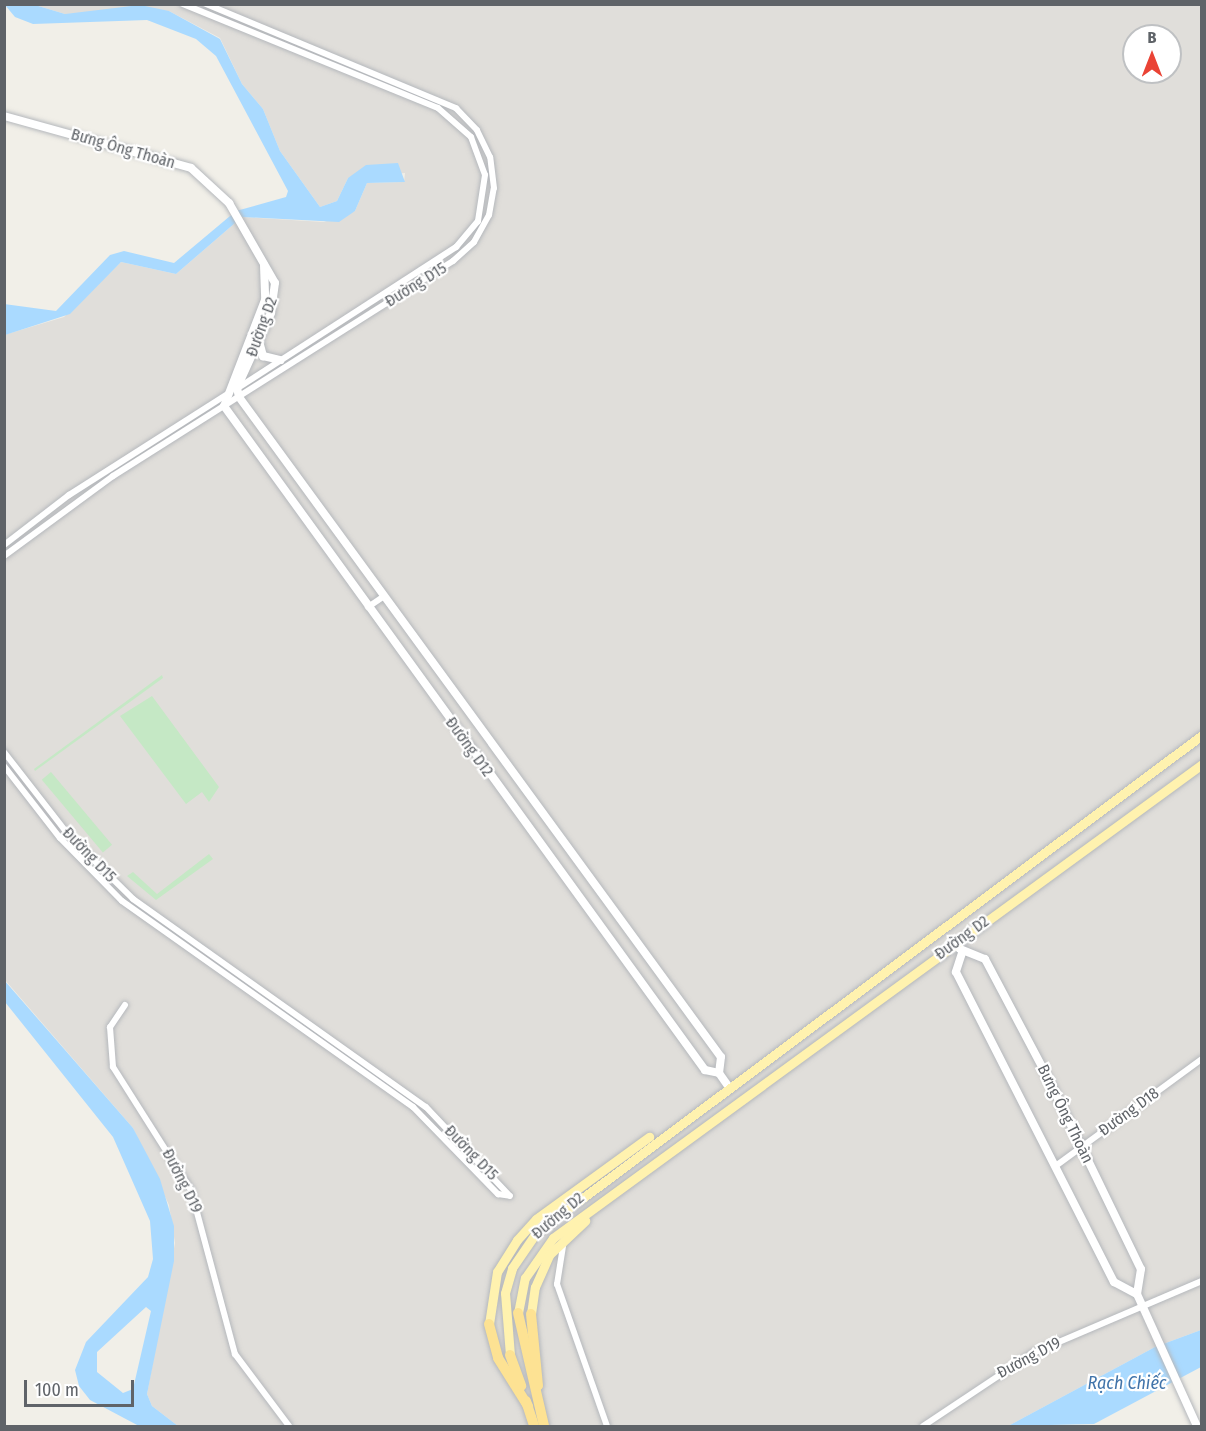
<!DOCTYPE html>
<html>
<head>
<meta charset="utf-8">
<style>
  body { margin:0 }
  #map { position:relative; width:1206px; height:1431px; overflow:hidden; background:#f1efe8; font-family:"Fira Sans Condensed",sans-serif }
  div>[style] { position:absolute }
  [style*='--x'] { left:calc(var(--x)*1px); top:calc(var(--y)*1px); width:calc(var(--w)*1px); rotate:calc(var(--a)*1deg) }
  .industrial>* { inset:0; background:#e0deda }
  .green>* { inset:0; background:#c5e8c5; transform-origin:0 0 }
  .water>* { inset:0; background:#aadaff }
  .roads { filter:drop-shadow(0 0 2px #b5b8bc) drop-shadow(0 0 2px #b5b8bc) }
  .street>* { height:6px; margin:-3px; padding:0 3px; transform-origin:3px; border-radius:3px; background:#fff }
  .secondary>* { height:8px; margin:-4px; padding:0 4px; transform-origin:4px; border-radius:4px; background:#fff }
  .primary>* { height:9px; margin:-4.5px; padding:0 4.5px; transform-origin:4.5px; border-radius:4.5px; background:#fff2af }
  .highway>* { height:10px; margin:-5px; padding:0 5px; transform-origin:5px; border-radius:5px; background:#fde293 }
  span { translate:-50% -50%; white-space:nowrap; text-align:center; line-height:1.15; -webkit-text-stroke:4.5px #fff; paint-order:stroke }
  .street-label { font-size:16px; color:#5f6368 }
  .water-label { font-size:18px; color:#4174aa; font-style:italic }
  .frame { position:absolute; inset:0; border:6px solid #5f6368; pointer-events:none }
  .north { position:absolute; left:1122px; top:24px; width:60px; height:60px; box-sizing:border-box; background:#fff; border:2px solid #bfc1c3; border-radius:50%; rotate:0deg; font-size:16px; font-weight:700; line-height:24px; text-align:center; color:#5f6368 }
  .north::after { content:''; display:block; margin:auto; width:21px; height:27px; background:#ea4335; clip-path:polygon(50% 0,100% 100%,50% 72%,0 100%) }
  .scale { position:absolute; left:24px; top:1380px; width:110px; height:27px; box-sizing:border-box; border:3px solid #5f6368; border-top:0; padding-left:8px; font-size:18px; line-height:21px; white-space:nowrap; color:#5f6368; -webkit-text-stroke:4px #fff; paint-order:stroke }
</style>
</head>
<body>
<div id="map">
  <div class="industrial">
    <div style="clip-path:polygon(evenodd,35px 5px,1201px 5px,1201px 1330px,1155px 1347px,1008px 1426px,178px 1426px,152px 1406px,147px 1394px,175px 1243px,169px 1205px,133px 1128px,5px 980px,4px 335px,64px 317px,121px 262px,176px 274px,242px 217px,324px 222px,355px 211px,367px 183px,404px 182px,405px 173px,348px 178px,337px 201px,320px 207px,280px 151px,263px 109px,242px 84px,220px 38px,169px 11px,65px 14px,35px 5px,1134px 36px,1170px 36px,1170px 72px,1134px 72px,1134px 36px)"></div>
  </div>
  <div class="green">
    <div style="clip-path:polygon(162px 675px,163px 678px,35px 771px,34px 769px)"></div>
    <div style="clip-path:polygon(152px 696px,219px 787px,209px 802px,202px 792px,186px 804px,120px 716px)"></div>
    <div style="left:51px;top:772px;width:95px;height:12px;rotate:50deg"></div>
    <div style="clip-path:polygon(209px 854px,213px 859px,156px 900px,127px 876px,133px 872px,157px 894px)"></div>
  </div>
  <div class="water">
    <div style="clip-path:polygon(5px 5px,35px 5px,65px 14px,140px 5px,169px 11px,220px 39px,242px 84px,263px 109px,280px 151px,320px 207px,337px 201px,348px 178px,366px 165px,398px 163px,405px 182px,367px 183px,355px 211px,339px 222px,242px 217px,176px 274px,121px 262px,70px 314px,5px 335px,4px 304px,56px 311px,110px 255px,124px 251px,174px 263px,236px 211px,286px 197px,288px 191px,216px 56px,196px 39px,147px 20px,33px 24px,15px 17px)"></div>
    <div style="clip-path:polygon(evenodd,4px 980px,133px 1128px,160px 1179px,174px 1226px,174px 1261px,147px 1394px,152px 1406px,178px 1426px,139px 1426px,90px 1400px,79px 1386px,75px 1370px,86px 1342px,148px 1277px,153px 1259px,150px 1221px,113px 1137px,5px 1002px,4px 980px,146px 1307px,151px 1311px,133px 1389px,123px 1393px,97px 1372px,97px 1352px,146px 1307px)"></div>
    <div style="clip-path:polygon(1201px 1330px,1201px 1367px,1094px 1424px,1008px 1426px,1155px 1347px)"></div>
  </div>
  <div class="roads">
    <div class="street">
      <div style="--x:183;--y:4;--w:275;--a:22.2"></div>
      <div style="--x:438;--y:108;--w:44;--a:41.3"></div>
      <div style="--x:471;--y:137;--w:40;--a:69.8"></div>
      <div style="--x:485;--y:175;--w:47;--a:98.7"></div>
      <div style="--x:478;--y:221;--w:34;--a:130"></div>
      <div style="--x:456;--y:247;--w:260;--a:147.1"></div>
      <div style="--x:4;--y:545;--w:82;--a:-37.6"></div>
      <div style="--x:69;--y:495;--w:190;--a:-32.5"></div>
      <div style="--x:4;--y:556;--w:135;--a:-36.3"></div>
      <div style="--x:113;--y:476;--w:402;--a:-32.3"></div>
      <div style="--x:453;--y:261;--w:28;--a:-42"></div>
      <div style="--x:474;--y:242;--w:31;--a:-61"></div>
      <div style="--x:489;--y:215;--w:27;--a:-80"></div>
      <div style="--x:494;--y:188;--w:31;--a:-97"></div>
      <div style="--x:490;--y:157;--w:30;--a:-116"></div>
      <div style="--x:477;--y:130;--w:30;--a:-134"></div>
      <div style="--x:456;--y:108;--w:271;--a:-157.4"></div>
      <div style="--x:368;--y:607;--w:18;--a:-34"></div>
      <div style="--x:4;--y:752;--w:109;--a:52.1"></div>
      <div style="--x:71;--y:838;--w:87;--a:44.5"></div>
      <div style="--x:133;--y:899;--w:359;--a:35.4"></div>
      <div style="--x:426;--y:1107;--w:122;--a:46.7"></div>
      <div style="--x:4;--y:766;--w:91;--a:52.1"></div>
      <div style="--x:60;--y:838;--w:88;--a:45.5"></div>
      <div style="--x:122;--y:901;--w:357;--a:35.3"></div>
      <div style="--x:413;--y:1107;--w:122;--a:45.7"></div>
      <div style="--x:498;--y:1194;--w:12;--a:9"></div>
      <div style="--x:125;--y:1005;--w:27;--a:124"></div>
      <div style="--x:110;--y:1027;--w:40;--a:85.7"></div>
      <div style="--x:113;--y:1067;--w:146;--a:57.6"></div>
      <div style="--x:191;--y:1190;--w:170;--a:75"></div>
      <div style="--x:235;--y:1354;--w:90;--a:53.1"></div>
      <div style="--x:1057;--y:1165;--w:180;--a:-36.2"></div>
      <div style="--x:564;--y:1240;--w:45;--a:99"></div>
      <div style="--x:557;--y:1284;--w:151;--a:70.6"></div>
      <div style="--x:923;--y:1426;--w:132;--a:-33.6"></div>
      <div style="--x:1033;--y:1353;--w:184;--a:-23.1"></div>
    </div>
    <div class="secondary">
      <div style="--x:4;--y:116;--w:194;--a:15.5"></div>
      <div style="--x:191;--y:168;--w:52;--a:42.6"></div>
      <div style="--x:229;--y:203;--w:92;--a:60.1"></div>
      <div style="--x:275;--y:283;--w:30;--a:98"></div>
      <div style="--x:271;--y:313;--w:82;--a:114.4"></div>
      <div style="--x:237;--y:388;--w:9;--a:77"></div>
      <div style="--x:239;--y:397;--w:817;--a:53.86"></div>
      <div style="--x:721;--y:1057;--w:16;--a:97"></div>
      <div style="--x:264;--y:265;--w:35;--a:88"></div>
      <div style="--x:265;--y:300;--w:114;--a:111.1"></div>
      <div style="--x:224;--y:406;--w:820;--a:54.08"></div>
      <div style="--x:705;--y:1070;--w:14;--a:12"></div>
      <div style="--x:719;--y:1073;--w:16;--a:55"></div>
      <div style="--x:259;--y:341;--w:16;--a:75"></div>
      <div style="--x:263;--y:356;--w:18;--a:13"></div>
      <div style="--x:960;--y:949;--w:27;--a:22"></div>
      <div style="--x:985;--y:959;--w:139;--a:62.1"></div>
      <div style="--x:1050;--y:1082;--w:208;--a:64.1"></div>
      <div style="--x:1141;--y:1269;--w:25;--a:99"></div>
      <div style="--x:962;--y:953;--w:20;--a:108"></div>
      <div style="--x:956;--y:972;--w:348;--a:63"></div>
      <div style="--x:1114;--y:1282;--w:26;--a:28"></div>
      <div style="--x:1137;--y:1294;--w:145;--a:65.6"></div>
    </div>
    <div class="primary">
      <div style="--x:518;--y:1313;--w:36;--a:-79"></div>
      <div style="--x:525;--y:1278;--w:49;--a:-55"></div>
      <div style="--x:553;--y:1238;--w:804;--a:-36.14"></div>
      <div style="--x:531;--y:1314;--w:27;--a:-82"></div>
      <div style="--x:535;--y:1287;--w:35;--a:-66"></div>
      <div style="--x:549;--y:1255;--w:50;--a:-43.4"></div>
      <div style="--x:489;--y:1324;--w:53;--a:-81.3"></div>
      <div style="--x:497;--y:1272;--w:38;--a:-58"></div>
      <div style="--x:517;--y:1240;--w:28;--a:-48"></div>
      <div style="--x:536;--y:1219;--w:140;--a:-36"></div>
      <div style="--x:510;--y:1355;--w:62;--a:-94.6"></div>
      <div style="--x:505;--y:1293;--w:26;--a:-74"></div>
      <div style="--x:512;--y:1268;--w:42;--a:-55.6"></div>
      <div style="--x:536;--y:1233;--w:832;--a:-36.79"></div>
    </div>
    <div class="highway">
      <div style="--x:518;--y:1313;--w:116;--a:77"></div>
      <div style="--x:531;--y:1314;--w:72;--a:84.4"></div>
      <div style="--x:489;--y:1324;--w:35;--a:75"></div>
      <div style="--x:498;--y:1358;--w:57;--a:58"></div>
      <div style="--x:510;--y:1355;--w:33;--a:70"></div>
      <div style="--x:526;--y:1401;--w:26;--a:72"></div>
    </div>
  </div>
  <div class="street-label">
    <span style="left:123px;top:149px;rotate:16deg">Bưng Ông Thoàn</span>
    <span style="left:416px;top:285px;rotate:-32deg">Đường D15</span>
    <span style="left:262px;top:327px;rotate:-70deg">Đường D2</span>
    <span style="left:469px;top:747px;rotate:54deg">Đường D12</span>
    <span style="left:89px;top:855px;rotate:46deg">Đường D15</span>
    <span style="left:962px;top:938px;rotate:-36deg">Đường D2</span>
    <span style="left:1129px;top:1112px;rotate:-36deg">Đường D18</span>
    <span style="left:1065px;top:1114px;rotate:64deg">Bưng Ông Thoàn</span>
    <span style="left:471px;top:1153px;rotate:46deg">Đường D15</span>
    <span style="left:182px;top:1181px;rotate:63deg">Đường D19</span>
    <span style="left:558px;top:1216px;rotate:-40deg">Đường D2</span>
    <span style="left:1029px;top:1358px;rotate:-28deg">Đường D19</span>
  </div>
  <div class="water-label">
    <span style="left:1127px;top:1383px">Rạch Chiếc</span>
  </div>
  <div class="frame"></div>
  <div class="north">B</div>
  <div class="scale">100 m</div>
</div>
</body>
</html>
